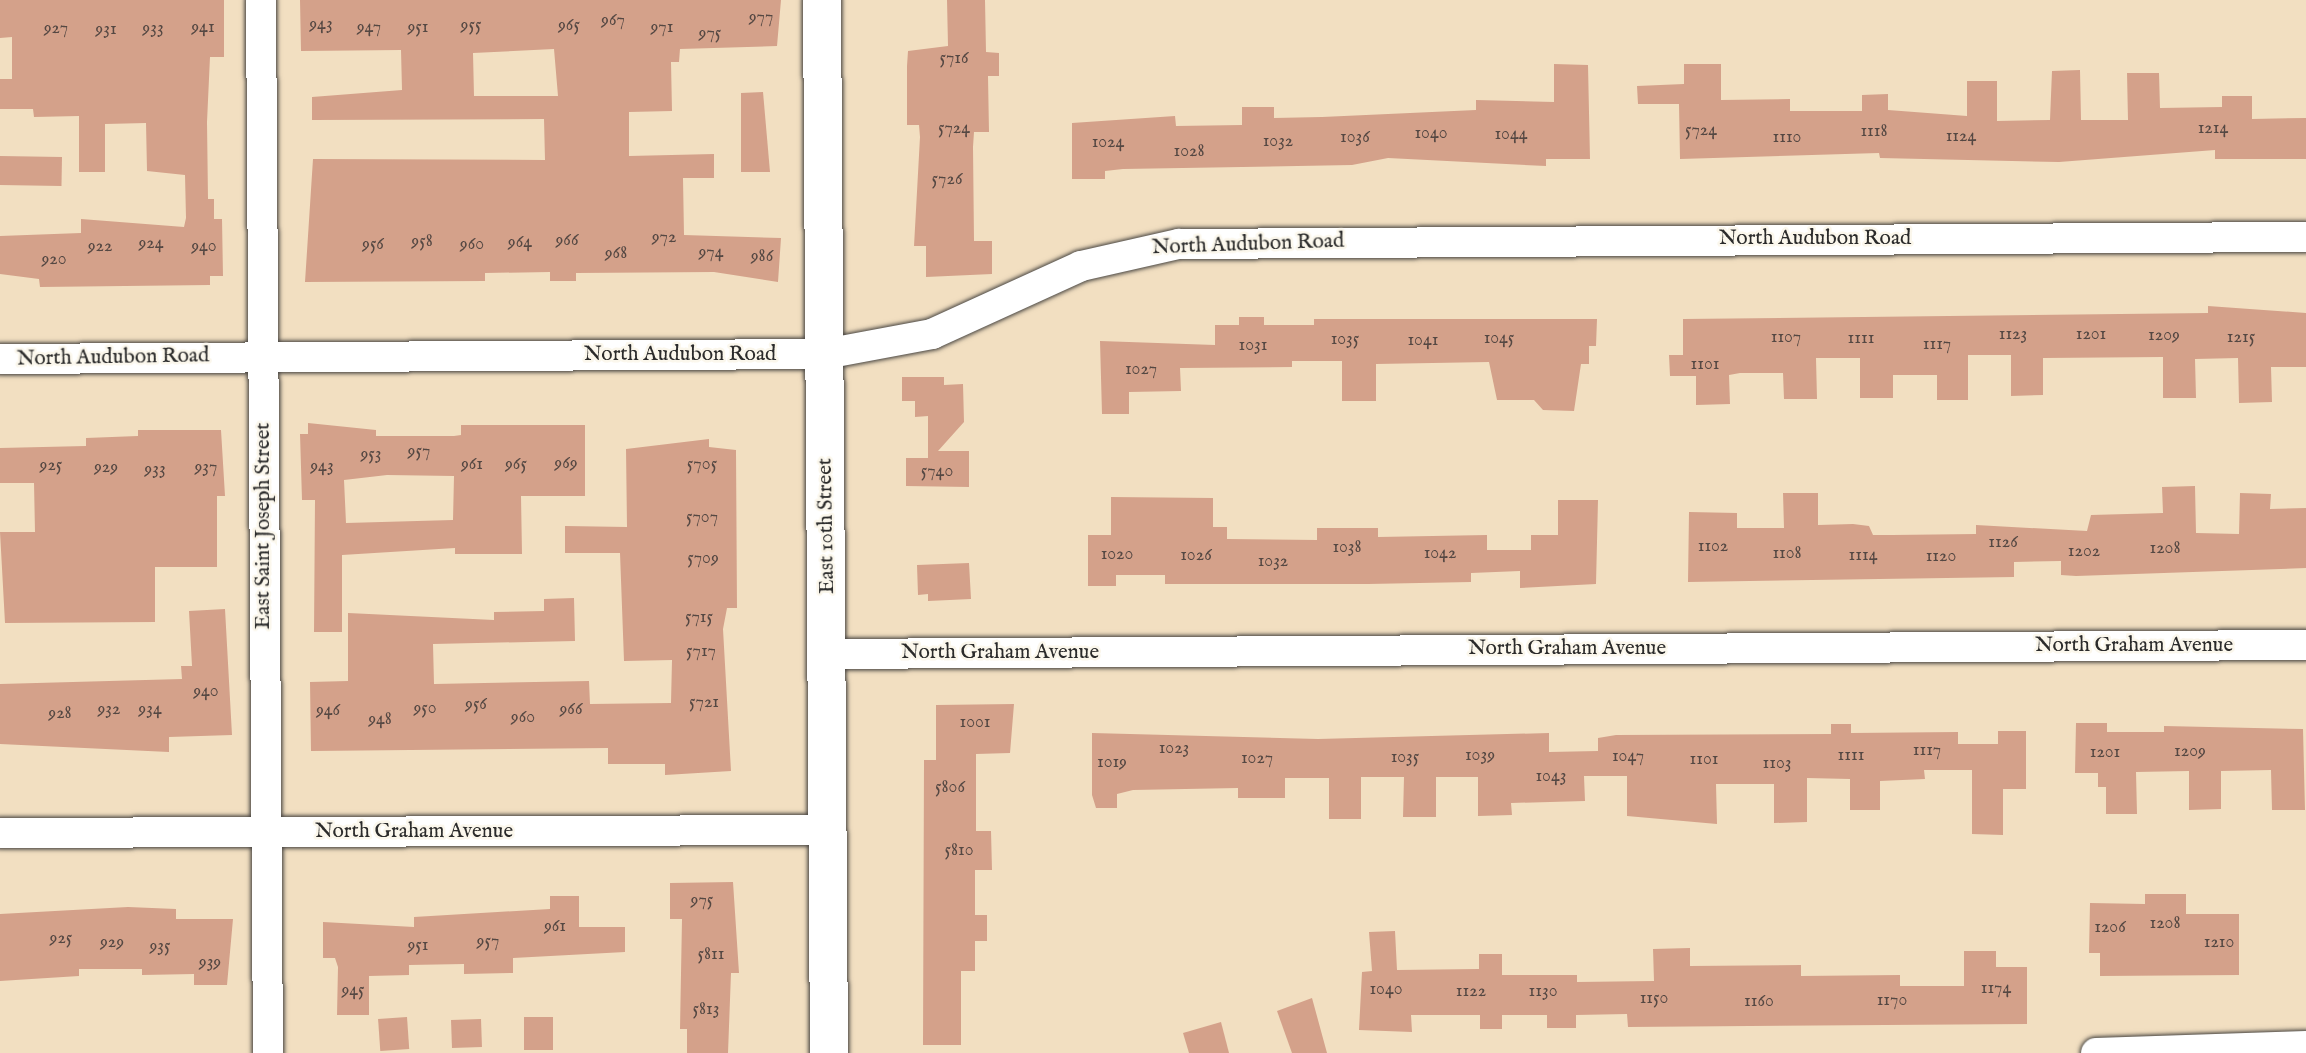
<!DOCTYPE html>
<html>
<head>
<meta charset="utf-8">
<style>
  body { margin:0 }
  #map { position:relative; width:2306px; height:1053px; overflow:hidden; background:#f2dfc1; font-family:"IM FELL English",serif }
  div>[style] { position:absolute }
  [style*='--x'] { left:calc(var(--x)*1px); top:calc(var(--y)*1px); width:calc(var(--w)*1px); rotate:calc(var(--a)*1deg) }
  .building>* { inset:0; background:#d4a18a; transform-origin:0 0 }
  .roads { filter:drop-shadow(0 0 2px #494642) drop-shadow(0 0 2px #494642) }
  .minor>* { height:30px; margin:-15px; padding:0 15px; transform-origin:15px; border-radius:15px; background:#fff }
  .secondary>* { height:38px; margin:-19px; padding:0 19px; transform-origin:19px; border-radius:19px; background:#fff }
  span { translate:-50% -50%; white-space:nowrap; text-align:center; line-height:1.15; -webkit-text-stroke:5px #fbf7ec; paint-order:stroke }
  .number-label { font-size:18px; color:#554843 }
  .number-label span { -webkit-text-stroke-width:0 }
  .street-label { font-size:21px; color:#2b2b2b }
</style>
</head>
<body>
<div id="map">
  <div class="building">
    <div style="clip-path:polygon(0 0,224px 0,224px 57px,210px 57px,207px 122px,208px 199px,214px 199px,214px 219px,222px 219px,223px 276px,210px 276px,210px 285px,40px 287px,39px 279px,0 274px,0 236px,81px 233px,81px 219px,184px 227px,186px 218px,185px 175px,147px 171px,146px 123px,105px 124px,105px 172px,79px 172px,79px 116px,34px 117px,33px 109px,0 109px,0 79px,12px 79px,12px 37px,0 38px)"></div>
    <div style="clip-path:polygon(evenodd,300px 0,781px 0,777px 46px,680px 49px,679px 62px,671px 62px,672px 111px,629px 112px,629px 156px,714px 154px,714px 178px,683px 178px,684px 235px,781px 238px,778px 282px,714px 272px,576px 273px,576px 281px,550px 281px,550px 272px,485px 273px,485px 281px,305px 282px,313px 159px,545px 160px,544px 119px,312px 120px,312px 97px,402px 90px,401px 50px,301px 51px,300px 0,554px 49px,558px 96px,474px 96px,473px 53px,554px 49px)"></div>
    <div style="clip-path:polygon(947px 0,985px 0,986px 52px,999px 53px,999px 76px,988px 76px,989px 132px,974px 132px,973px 147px,974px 241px,992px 241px,992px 274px,926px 277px,926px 246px,914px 246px,920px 137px,919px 125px,907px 125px,907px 66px,908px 51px,948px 46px)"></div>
    <div style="clip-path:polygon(1554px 64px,1588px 65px,1590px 159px,1546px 159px,1546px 166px,1388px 158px,1352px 165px,1123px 169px,1105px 171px,1105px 179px,1072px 179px,1072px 123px,1175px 116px,1176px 126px,1242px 125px,1242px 107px,1274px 107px,1274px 118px,1322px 117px,1476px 110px,1476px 100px,1554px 102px)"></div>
    <div style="clip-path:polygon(1684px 64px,1721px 64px,1721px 100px,1790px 99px,1790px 111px,1862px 111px,1862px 95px,1888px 94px,1888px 110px,1967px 116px,1967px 81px,1997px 81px,1997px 121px,2050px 120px,2052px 71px,2080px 70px,2081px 120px,2128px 120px,2127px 73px,2159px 73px,2160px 108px,2222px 107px,2222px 96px,2252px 96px,2252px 119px,2306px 118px,2306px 159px,2215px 159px,2215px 150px,2059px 162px,1880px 158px,1879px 153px,1680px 159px,1679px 104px,1638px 104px,1637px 86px,1684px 84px)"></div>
    <div style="clip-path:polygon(763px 92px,770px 172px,741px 172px,741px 93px)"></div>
    <div style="left:0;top:156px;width:62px;height:29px;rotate:1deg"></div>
    <div style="clip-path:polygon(2208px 306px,2306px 313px,2306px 367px,2271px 367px,2272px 402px,2239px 403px,2238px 358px,2195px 359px,2196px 398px,2163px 398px,2163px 357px,2043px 358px,2043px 395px,2011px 396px,2011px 355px,1968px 355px,1968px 400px,1937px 400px,1937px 375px,1893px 375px,1893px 398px,1860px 398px,1860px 358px,1816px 358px,1817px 399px,1784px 399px,1783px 373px,1740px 373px,1729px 375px,1730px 404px,1696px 405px,1696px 376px,1670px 376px,1669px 355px,1683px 355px,1683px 319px,2208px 313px)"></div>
    <div style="clip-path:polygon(1239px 317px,1264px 317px,1264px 325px,1314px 325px,1314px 319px,1597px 319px,1596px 346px,1589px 346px,1589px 364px,1581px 364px,1574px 411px,1543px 410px,1534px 400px,1497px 400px,1489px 362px,1376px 364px,1376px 401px,1342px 401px,1342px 361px,1292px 361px,1292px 367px,1180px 368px,1181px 391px,1129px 392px,1129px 414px,1102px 414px,1100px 341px,1215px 345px,1215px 325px,1239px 325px)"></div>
    <div style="clip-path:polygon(902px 377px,944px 377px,944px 385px,963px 384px,964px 422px,938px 451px,969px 451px,969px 487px,906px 486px,906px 458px,928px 458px,928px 416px,915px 417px,915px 401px,902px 401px)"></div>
    <div style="clip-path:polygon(evenodd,308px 423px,376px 430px,376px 436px,454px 436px,461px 435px,461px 425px,585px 425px,585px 496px,521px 496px,522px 554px,455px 554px,455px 548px,342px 555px,342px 632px,314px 632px,315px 500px,302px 500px,300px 434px,308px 434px,308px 423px,387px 475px,454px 476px,453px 520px,346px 523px,344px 480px,387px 475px)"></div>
    <div style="clip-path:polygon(138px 430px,221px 430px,225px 496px,217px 496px,217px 567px,155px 567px,155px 622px,5px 623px,0 532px,35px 532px,34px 483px,0 483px,0 448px,86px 446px,86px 438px,138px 436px)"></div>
    <div style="clip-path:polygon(709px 439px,709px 447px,736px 450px,737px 608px,727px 608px,723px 629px,731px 771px,665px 775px,665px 764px,608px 764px,608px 748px,311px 751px,310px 682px,348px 681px,348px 613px,494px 620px,494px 612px,544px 611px,544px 599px,574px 598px,575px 641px,433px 644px,434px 684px,589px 681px,590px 704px,671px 703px,672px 660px,624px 661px,620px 553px,565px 553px,565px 526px,627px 527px,626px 449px)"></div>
    <div style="clip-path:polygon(2195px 486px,2196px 533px,2239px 534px,2240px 493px,2271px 494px,2270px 509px,2306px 508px,2306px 568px,2076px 576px,2061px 575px,2061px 561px,2014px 562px,2014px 577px,1688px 582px,1689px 512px,1737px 513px,1737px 528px,1784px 528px,1783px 493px,1818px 493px,1818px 525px,1853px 524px,1869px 526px,1873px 535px,1892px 535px,1976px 534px,1976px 525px,2087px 531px,2091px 515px,2163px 513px,2162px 487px)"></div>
    <div style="clip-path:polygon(1111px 497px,1213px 498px,1213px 527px,1227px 527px,1227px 539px,1317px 540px,1317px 528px,1378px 528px,1378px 537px,1487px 535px,1487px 550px,1531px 550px,1531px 535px,1558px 535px,1558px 500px,1598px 500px,1596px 584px,1520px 588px,1520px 571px,1471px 573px,1471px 582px,1368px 584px,1165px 584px,1165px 575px,1116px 575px,1116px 586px,1088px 586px,1088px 535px,1111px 535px)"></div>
    <div style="clip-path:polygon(969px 563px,971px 599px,928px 601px,928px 594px,918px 595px,917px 565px)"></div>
    <div style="clip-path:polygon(225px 609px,232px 735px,169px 737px,169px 752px,0 744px,0 684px,182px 679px,181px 666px,192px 666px,189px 611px)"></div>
    <div style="clip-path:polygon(1014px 704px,1010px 753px,976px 754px,976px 831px,991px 831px,992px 870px,975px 870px,975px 915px,987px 915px,987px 941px,975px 941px,975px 971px,961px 971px,961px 1045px,923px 1045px,924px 760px,936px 760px,936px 705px)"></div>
    <div style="clip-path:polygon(2076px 723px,2107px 723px,2107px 732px,2164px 732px,2164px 726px,2303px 729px,2305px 810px,2272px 810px,2271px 770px,2221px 771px,2221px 809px,2189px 810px,2189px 771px,2136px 772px,2137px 814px,2106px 814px,2106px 787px,2098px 787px,2098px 773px,2075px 773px)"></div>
    <div style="clip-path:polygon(1831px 724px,1851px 724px,1851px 733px,1958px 732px,1958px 744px,1998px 744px,1998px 731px,2026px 731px,2026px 789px,2003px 789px,2003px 835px,1972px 834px,1972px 770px,1924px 770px,1925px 779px,1880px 781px,1880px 810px,1850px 810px,1850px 779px,1807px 778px,1807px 822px,1774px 823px,1774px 784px,1716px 784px,1717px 824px,1627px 816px,1627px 776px,1584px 776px,1585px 801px,1511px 803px,1512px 815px,1478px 816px,1478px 777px,1436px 777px,1436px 817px,1403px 817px,1404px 777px,1361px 777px,1361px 819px,1329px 819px,1329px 778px,1285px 778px,1285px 798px,1238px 798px,1238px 788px,1133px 790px,1117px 794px,1117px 808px,1096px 808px,1092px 795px,1092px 733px,1318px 739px,1549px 733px,1549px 752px,1598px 751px,1598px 738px,1616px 735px,1831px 734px)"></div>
    <div style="clip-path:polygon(733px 882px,739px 973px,731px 973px,728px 1053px,687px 1053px,687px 1029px,680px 1029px,682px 919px,670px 919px,670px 883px)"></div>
    <div style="clip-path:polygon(2145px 894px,2186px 894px,2186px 914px,2239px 914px,2239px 975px,2100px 976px,2100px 953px,2089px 953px,2090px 903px,2145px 904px)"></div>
    <div style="clip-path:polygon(550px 896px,579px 896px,579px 927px,625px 927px,625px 952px,513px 958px,513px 973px,464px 974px,464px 964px,409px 965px,409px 975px,369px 976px,369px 1015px,337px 1015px,338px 967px,335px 958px,323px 958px,323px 922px,414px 927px,414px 917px,550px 909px)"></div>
    <div style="clip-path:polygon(128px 907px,176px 909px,176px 919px,233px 919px,227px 985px,194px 985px,194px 974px,142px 975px,142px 969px,79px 969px,79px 976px,0 981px,0 914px)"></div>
    <div style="clip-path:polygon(1395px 931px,1397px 970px,1479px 969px,1479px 954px,1502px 954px,1502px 975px,1577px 975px,1577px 982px,1654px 981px,1653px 949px,1690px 948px,1690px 966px,1801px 965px,1801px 976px,1900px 975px,1900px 986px,1964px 986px,1964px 951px,1996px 951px,1996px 967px,2027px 967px,2027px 1024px,1628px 1027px,1627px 1014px,1576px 1015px,1576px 1028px,1547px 1028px,1547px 1015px,1502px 1015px,1502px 1029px,1480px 1029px,1480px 1015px,1411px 1015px,1412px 1032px,1359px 1030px,1362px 972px,1372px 971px,1369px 932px)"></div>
    <div style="clip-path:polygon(1312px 998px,1327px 1053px,1292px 1053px,1277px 1011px)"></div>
    <div style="left:407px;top:1017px;width:32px;height:29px;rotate:86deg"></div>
    <div style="left:553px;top:1017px;width:33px;height:29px;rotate:90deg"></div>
    <div style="left:481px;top:1019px;width:28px;height:30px;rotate:88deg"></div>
    <div style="clip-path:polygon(1221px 1022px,1229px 1053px,1189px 1053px,1183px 1033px)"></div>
  </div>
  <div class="roads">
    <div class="minor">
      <div style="--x:261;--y:0;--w:1053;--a:89.62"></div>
      <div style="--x:0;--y:359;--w:825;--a:-0.35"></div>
      <div style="--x:825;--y:354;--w:109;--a:-10.6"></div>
      <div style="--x:932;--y:334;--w:164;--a:-24.5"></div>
      <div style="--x:1081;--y:266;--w:100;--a:-12.7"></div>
      <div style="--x:1179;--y:244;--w:1127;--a:-0.36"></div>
      <div style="--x:828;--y:654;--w:1478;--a:-0.35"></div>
      <div style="--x:0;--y:833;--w:828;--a:-0.21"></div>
      <div style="--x:2096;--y:1053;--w:210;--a:-1.9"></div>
    </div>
    <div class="secondary">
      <div style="--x:822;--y:0;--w:1053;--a:89.62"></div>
    </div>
  </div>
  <div class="number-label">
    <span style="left:761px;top:18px">977</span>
    <span style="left:613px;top:21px">967</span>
    <span style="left:321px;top:25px">943</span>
    <span style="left:471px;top:26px">955</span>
    <span style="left:569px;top:26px">965</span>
    <span style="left:203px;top:28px">941</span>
    <span style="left:369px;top:28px">947</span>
    <span style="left:418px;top:28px">951</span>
    <span style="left:662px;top:28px">971</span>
    <span style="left:56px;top:29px">927</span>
    <span style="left:153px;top:29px">933</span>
    <span style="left:106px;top:30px">931</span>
    <span style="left:710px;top:34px">975</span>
    <span style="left:954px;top:59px">5716</span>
    <span style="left:954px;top:129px">5724</span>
    <span style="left:2213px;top:129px">1214</span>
    <span style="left:1701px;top:131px">5724</span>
    <span style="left:1874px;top:132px">1118</span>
    <span style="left:1431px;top:134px">1040</span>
    <span style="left:1511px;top:135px">1044</span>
    <span style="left:1961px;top:137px">1124</span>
    <span style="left:1355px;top:138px">1036</span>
    <span style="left:1787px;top:138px">1110</span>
    <span style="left:1278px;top:142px">1032</span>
    <span style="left:1108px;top:143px">1024</span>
    <span style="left:1189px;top:152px">1028</span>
    <span style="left:947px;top:180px">5726</span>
    <span style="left:664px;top:238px">972</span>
    <span style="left:567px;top:241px">966</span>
    <span style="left:422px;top:242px">958</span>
    <span style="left:520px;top:243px">964</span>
    <span style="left:151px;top:244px">924</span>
    <span style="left:373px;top:245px">956</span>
    <span style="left:472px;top:245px">960</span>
    <span style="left:100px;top:247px">922</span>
    <span style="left:204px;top:247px">940</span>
    <span style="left:711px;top:253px">974</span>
    <span style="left:616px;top:254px">968</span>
    <span style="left:762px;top:257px">986</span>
    <span style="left:54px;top:260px">920</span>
    <span style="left:2013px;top:335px">1123</span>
    <span style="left:2091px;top:335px">1201</span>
    <span style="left:2164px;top:336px">1209</span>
    <span style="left:1786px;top:338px">1107</span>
    <span style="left:2241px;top:338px">1215</span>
    <span style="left:1499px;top:339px">1045</span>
    <span style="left:1861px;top:339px">1111</span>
    <span style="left:1345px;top:340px">1035</span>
    <span style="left:1423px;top:341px">1041</span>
    <span style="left:1937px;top:345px">1117</span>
    <span style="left:1253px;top:346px">1031</span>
    <span style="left:1705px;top:365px">1101</span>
    <span style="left:1141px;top:370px">1027</span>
    <span style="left:419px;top:452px">957</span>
    <span style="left:371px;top:455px">953</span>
    <span style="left:566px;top:464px">969</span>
    <span style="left:472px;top:465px">961</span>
    <span style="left:516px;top:465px">965</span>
    <span style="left:702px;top:465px">5705</span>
    <span style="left:51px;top:466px">925</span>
    <span style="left:322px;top:467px">943</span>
    <span style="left:106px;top:468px">929</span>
    <span style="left:206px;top:468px">937</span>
    <span style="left:155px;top:470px">933</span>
    <span style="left:937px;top:472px">5740</span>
    <span style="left:702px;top:518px">5707</span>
    <span style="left:2003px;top:543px">1126</span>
    <span style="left:1713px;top:547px">1102</span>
    <span style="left:1347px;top:548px">1038</span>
    <span style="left:2165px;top:549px">1208</span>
    <span style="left:2084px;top:552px">1202</span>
    <span style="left:1440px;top:554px">1042</span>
    <span style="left:1787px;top:554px">1108</span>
    <span style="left:1117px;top:555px">1020</span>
    <span style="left:1196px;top:556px">1026</span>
    <span style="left:1863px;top:556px">1114</span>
    <span style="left:1941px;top:557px">1120</span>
    <span style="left:703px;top:559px">5709</span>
    <span style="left:1273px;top:562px">1032</span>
    <span style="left:699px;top:618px">5715</span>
    <span style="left:701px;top:652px">5717</span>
    <span style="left:206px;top:692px">940</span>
    <span style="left:704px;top:703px">5721</span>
    <span style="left:476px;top:705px">956</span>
    <span style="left:425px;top:709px">950</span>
    <span style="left:109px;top:710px">932</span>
    <span style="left:150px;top:710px">934</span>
    <span style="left:571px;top:710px">966</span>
    <span style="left:328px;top:711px">946</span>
    <span style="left:60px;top:714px">928</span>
    <span style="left:523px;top:718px">960</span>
    <span style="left:380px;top:720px">948</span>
    <span style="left:975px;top:723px">1001</span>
    <span style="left:1174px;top:749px">1023</span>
    <span style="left:1927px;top:751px">1117</span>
    <span style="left:2190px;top:752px">1209</span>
    <span style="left:2105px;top:753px">1201</span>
    <span style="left:1480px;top:756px">1039</span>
    <span style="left:1851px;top:756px">1111</span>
    <span style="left:1628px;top:757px">1047</span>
    <span style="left:1405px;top:758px">1035</span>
    <span style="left:1257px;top:759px">1027</span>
    <span style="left:1704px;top:760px">1101</span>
    <span style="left:1112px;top:763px">1019</span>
    <span style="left:1777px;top:764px">1103</span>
    <span style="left:1551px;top:777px">1043</span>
    <span style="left:950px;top:788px">5806</span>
    <span style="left:959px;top:851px">5810</span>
    <span style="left:702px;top:901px">975</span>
    <span style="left:2165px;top:924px">1208</span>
    <span style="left:555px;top:927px">961</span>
    <span style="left:2110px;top:928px">1206</span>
    <span style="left:61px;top:939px">925</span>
    <span style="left:488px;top:942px">957</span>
    <span style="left:112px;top:943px">929</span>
    <span style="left:2219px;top:943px">1210</span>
    <span style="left:418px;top:946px">951</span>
    <span style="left:160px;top:947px">935</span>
    <span style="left:711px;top:955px">5811</span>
    <span style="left:210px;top:963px">939</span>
    <span style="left:1996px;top:989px">1174</span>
    <span style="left:1386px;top:990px">1040</span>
    <span style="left:353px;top:991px">945</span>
    <span style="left:1471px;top:992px">1122</span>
    <span style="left:1543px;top:992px">1130</span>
    <span style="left:1654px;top:999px">1150</span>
    <span style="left:1892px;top:1001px">1170</span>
    <span style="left:1759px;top:1002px">1160</span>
    <span style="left:706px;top:1010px">5813</span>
  </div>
  <div class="street-label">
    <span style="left:1815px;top:239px">North Audubon Road</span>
    <span style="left:1248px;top:245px;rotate:-2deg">North Audubon Road</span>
    <span style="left:680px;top:355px">North Audubon Road</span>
    <span style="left:113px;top:358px;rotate:-1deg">North Audubon Road</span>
    <span style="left:264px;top:526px;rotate:-90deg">East Saint Joseph Street</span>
    <span style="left:827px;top:526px;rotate:-91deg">East 10th Street</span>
    <span style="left:2134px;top:646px">North Graham Avenue</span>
    <span style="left:1567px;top:649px">North Graham Avenue</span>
    <span style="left:1000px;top:653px">North Graham Avenue</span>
    <span style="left:414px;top:832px">North Graham Avenue</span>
  </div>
</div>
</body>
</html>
